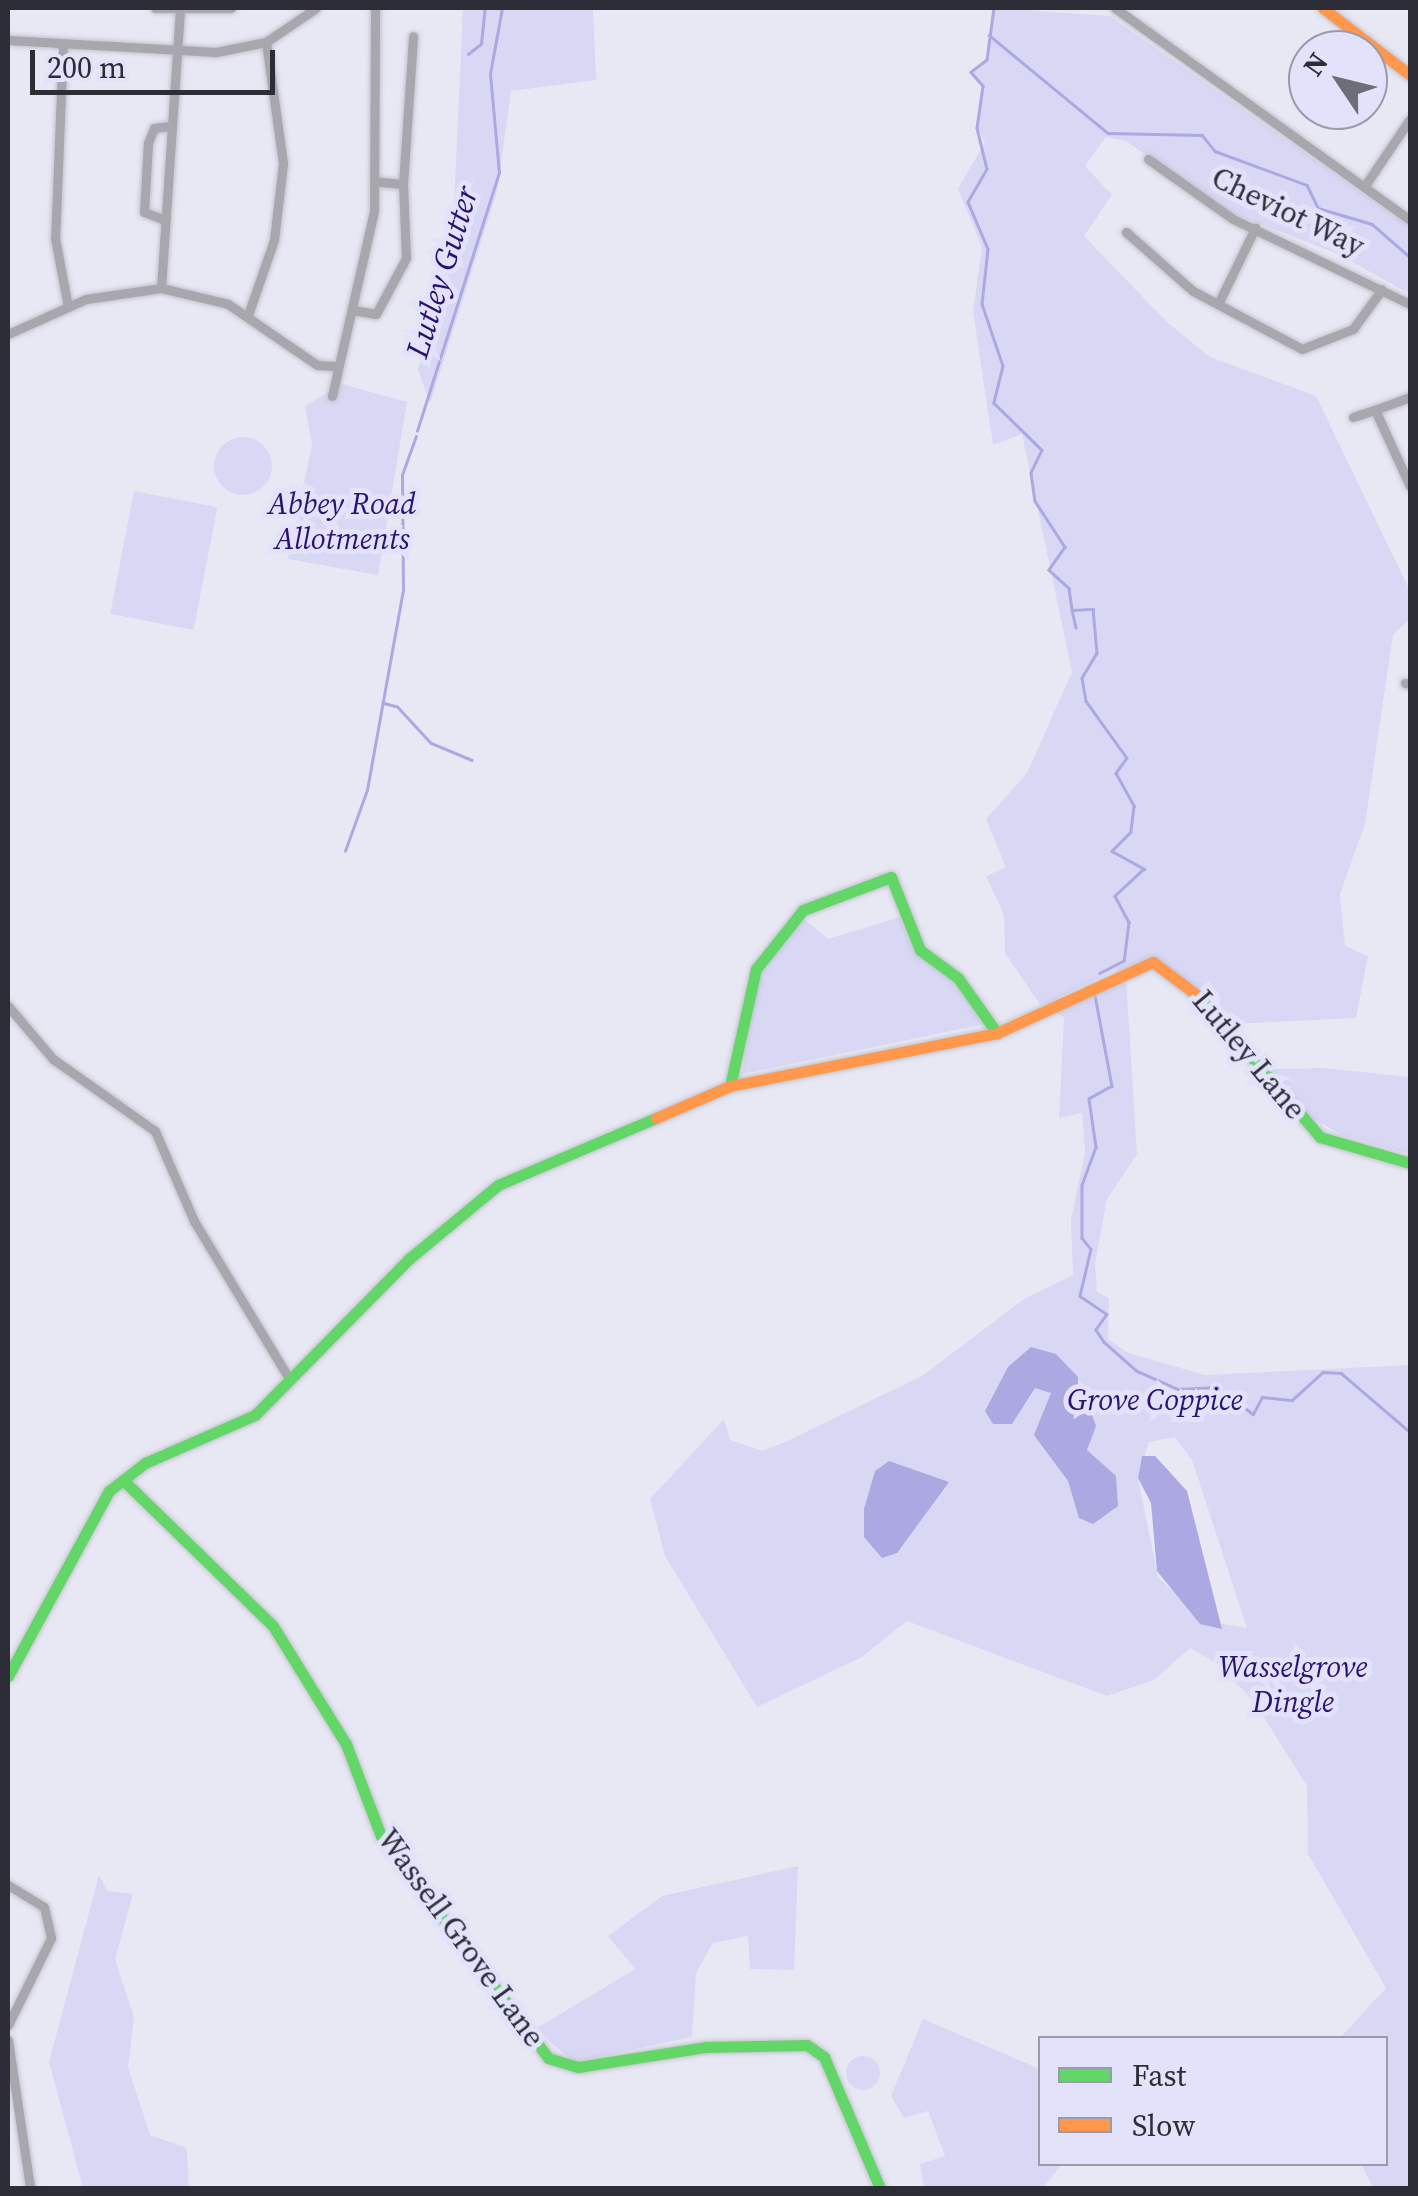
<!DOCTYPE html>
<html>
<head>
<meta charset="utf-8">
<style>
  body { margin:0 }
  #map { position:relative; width:1418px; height:2196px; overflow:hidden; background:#e8e8f4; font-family:"Source Serif 4",serif }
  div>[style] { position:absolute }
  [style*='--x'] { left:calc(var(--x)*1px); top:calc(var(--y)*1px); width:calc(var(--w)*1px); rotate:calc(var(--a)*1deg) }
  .green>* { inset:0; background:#d8d8f5; transform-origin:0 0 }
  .round { border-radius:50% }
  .water>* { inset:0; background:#aba8e2 }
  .stream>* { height:2.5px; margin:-1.25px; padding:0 1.25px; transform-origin:1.25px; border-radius:1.25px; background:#aba8e2 }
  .roads { filter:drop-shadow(0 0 2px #c3c3ce) drop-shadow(0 0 2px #c3c3ce) }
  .street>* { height:9px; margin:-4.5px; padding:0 4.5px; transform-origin:4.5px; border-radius:4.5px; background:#a7a7ad }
  .fast>* { height:11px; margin:-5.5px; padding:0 5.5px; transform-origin:5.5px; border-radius:5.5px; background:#63d668 }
  .slow>* { height:11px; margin:-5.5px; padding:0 5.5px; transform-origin:5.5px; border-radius:5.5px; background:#ff974d }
  span { translate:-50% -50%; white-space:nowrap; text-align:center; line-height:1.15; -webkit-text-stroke:10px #e2e3fa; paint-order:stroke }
  .street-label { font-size:30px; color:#2d2d38 }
  .park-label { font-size:30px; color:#2c1371; font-style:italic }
  .water-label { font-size:32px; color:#2b116f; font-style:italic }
  .frame { position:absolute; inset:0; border:10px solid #2d2d38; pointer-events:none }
  .legend { position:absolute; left:1038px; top:2036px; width:350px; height:130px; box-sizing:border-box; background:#e2e3fa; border:2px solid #9a9aac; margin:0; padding:12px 18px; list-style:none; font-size:30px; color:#2d2d38 }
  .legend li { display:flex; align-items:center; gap:20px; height:50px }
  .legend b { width:50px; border:2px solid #9a9aac }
  .north { position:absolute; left:1288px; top:30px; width:100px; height:100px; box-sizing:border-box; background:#e2e3fa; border:2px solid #9a9aac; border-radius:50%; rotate:305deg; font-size:28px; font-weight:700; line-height:40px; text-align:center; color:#2d2d38 }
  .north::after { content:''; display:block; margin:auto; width:35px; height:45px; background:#6e6e7a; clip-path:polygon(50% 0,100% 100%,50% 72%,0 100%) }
  .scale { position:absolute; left:30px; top:50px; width:245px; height:45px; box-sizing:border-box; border:5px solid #2d2d38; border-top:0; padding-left:12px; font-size:30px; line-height:35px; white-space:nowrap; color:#2d2d38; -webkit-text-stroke:8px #e2e3fa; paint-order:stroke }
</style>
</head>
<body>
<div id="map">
  <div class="green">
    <div style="clip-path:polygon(463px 8px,593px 8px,596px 80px,511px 91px,497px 192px,430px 404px,418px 369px,452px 250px)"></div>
    <div style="clip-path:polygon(evenodd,994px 8px,1110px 16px,1410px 227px,1410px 294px,1338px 254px,1224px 210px,1126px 141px,1106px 137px,1085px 166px,1112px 195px,1084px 236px,1168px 323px,1210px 357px,1316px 396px,1410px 591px,1410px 619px,1393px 635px,1365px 824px,1340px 894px,1345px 946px,1368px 956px,1356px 1018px,1233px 1024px,1221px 1008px,1201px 1009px,1160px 969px,1126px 978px,1137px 1154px,1107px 1199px,1095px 1264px,1097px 1292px,1109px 1298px,1108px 1339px,1128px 1353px,1205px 1375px,1410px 1365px,1410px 2188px,1373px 2188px,1361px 2164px,1386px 2164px,1386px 2038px,1340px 2038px,1386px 1988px,1308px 1854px,1307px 1786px,1255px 1703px,1218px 1664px,1190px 1648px,1154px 1680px,1107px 1696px,907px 1621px,862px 1657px,757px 1707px,665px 1556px,650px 1499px,724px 1419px,730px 1440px,763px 1451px,783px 1443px,922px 1376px,1024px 1299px,1073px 1275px,1071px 1220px,1085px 1153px,1082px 1113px,1059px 1118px,1064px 1017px,1055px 1012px,1110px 988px,1118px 968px,1041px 1006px,1005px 953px,1004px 915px,986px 876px,1006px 867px,986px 819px,1027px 773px,1072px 672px,1022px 434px,993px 445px,973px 311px,982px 247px,958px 189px,985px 142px,977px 128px,983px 86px,971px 72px,987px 60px,994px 8px,1175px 1437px,1192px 1460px,1247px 1628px,1205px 1621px,1158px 1577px,1138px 1478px,1149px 1442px,1175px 1437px)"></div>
    <div style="clip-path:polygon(342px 384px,407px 402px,378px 575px,288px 559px,312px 445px,305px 406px)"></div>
    <div class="round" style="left:214px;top:437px;width:58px;height:58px"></div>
    <div style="left:134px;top:491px;width:85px;height:125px;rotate:11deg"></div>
    <div style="clip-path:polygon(900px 917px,915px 953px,959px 984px,985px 1024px,742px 1074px,758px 977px,804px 919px,828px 939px)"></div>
    <div style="clip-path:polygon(1323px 1068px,1410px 1077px,1410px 1154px,1342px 1135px,1280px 1099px,1273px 1069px)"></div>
    <div style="clip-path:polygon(798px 1866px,794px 1970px,750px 1969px,748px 1936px,713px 1943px,696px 1973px,692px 2037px,574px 2062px,535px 2029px,635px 1969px,608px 1936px,662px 1896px)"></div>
    <div style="clip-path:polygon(99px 1875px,107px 1891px,133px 1894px,115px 1959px,134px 2017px,128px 2067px,150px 2135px,187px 2148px,189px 2188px,83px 2188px,49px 2062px)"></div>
    <div style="clip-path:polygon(923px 2019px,1040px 2069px,1040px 2164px,1062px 2164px,1043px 2188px,924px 2188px,920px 2164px,945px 2156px,928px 2111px,904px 2118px,891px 2096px)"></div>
    <div class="round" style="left:846px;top:2056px;width:34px;height:34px"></div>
  </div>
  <div class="water">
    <div style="clip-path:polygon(1031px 1347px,1056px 1354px,1078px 1377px,1096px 1426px,1087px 1450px,1116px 1476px,1118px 1506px,1093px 1524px,1079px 1518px,1068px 1481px,1034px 1435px,1051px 1393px,1035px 1388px,1012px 1424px,993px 1424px,985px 1411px,1008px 1367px)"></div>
    <div style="clip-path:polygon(1142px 1456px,1155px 1456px,1187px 1491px,1222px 1629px,1200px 1624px,1157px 1571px,1151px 1503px,1138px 1478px)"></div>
    <div style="clip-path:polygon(889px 1461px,949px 1482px,897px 1553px,882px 1558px,864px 1537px,864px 1509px,875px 1471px)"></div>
  </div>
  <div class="stream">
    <div style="--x:994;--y:8;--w:52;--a:97.7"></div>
    <div style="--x:987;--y:60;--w:20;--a:143"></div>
    <div style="--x:971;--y:72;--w:18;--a:49"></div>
    <div style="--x:983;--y:86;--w:42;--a:98.1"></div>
    <div style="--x:977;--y:128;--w:42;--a:76.3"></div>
    <div style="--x:987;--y:169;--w:38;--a:120"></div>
    <div style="--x:968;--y:202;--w:51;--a:66.9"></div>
    <div style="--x:988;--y:249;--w:55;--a:96.2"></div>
    <div style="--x:982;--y:304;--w:65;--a:71.3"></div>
    <div style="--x:1003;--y:366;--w:38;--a:104"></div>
    <div style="--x:994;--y:403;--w:67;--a:44.4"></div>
    <div style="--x:1042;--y:450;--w:25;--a:116"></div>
    <div style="--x:1031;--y:473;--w:28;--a:82"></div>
    <div style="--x:1035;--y:501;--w:55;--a:56.9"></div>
    <div style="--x:1065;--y:547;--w:28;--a:125"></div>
    <div style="--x:1049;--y:570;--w:27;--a:42"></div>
    <div style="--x:1069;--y:588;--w:22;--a:82"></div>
    <div style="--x:1072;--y:610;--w:21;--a:-3"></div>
    <div style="--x:1093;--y:609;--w:44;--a:84.8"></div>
    <div style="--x:1097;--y:653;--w:29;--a:121"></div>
    <div style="--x:1082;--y:678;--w:23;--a:80"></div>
    <div style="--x:1086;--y:701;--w:70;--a:54.3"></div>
    <div style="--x:1127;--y:758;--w:19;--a:126"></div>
    <div style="--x:1116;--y:773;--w:38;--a:61"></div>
    <div style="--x:1134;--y:806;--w:26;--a:97"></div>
    <div style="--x:1131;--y:832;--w:27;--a:135"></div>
    <div style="--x:1112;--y:851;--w:37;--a:29"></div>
    <div style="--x:1144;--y:869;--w:40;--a:137"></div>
    <div style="--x:1115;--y:896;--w:30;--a:62"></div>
    <div style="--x:1129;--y:922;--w:39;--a:97"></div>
    <div style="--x:1124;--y:961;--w:27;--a:153"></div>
    <div style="--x:989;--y:35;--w:154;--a:39.5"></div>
    <div style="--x:1108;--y:133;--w:94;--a:1.2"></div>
    <div style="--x:1202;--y:135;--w:21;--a:51"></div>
    <div style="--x:1215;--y:151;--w:98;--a:20.3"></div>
    <div style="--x:1307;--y:185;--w:25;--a:64"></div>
    <div style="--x:1318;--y:208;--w:56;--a:16.5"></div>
    <div style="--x:1372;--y:224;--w:50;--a:41"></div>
    <div style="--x:468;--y:54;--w:16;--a:-38"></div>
    <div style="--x:481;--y:44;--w:36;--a:-84"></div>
    <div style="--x:417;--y:431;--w:271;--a:-72.4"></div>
    <div style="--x:499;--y:173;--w:99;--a:-95.2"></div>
    <div style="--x:490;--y:74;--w:67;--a:-79.7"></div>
    <div style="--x:1072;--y:610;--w:18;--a:77"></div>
    <div style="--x:384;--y:703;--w:11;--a:15"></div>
    <div style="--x:397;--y:706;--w:50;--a:47.4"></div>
    <div style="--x:431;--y:743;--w:44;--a:22.5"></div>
    <div style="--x:345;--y:851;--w:65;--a:-70.2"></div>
    <div style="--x:367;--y:790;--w:203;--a:-79.8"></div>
    <div style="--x:403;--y:590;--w:115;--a:-90.5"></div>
    <div style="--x:402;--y:475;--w:41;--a:-70.3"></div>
    <div style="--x:1094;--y:990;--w:98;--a:79.4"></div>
    <div style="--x:1112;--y:1086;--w:26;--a:151"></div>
    <div style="--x:1089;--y:1099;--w:49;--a:81.7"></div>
    <div style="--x:1096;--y:1147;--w:40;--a:110.2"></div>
    <div style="--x:1082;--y:1185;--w:53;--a:90"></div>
    <div style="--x:1082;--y:1238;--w:14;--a:51"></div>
    <div style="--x:1091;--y:1249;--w:48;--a:103.2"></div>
    <div style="--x:1080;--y:1296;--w:32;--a:34"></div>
    <div style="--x:1107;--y:1314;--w:19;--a:125"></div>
    <div style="--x:1096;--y:1330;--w:14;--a:56"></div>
    <div style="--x:1104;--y:1342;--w:44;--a:41.3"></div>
    <div style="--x:1137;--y:1371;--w:45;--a:23.7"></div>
    <div style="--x:1178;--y:1389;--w:39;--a:-3"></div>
    <div style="--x:1217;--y:1387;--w:45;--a:36.9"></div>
    <div style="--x:1253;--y:1414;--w:19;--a:-62"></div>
    <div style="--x:1262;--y:1397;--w:30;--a:6"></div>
    <div style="--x:1292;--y:1400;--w:42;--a:-42.1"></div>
    <div style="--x:1323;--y:1372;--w:18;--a:3"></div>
    <div style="--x:1341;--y:1373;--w:91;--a:40.5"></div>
  </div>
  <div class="roads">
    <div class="street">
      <div style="--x:155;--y:8;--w:76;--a:0"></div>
      <div style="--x:1115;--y:8;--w:363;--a:35.7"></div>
      <div style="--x:8;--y:40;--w:208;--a:3.3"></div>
      <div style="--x:216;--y:52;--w:51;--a:-11.3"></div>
      <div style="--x:266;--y:42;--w:60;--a:-34.2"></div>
      <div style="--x:63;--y:43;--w:195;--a:92.3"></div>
      <div style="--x:55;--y:238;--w:70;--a:79.3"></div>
      <div style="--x:1148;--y:159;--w:104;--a:35.2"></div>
      <div style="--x:1233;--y:219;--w:196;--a:25.7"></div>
      <div style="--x:403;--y:184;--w:148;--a:-86.1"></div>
      <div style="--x:1364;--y:187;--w:82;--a:-55.9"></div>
      <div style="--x:165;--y:220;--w:22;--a:-159"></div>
      <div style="--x:144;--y:212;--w:69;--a:-86.7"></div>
      <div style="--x:148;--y:143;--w:16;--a:-68"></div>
      <div style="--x:154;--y:128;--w:17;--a:-7"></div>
      <div style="--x:1126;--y:232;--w:89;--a:41.4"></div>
      <div style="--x:1193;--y:291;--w:123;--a:28"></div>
      <div style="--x:1302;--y:349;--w:55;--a:-21.4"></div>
      <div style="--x:1353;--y:329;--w:49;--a:-54.1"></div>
      <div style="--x:161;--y:288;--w:279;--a:-86.1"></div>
      <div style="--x:1218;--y:304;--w:85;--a:-64"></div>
      <div style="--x:353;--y:310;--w:23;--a:10"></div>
      <div style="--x:376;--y:314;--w:64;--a:-61.8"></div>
      <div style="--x:406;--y:258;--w:74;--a:-92.3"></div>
      <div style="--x:403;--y:184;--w:25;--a:-175"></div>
      <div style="--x:248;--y:315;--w:79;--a:-70.9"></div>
      <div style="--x:274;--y:240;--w:78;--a:-83.3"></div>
      <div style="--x:283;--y:163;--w:122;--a:-98"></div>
      <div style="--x:8;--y:334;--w:85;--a:-24.2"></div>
      <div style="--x:86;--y:299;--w:76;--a:-8.3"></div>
      <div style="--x:161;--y:288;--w:69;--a:13.4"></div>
      <div style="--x:228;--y:304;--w:108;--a:34.4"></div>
      <div style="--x:317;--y:365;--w:18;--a:3"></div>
      <div style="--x:332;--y:396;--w:190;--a:-77.2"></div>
      <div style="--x:374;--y:211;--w:203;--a:-89.7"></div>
      <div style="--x:1410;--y:397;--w:37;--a:160"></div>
      <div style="--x:1375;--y:410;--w:84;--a:65.3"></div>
      <div style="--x:1353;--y:417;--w:23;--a:-18"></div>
      <div style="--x:1405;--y:683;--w:5;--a:11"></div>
      <div style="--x:8;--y:1006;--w:70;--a:49.7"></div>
      <div style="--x:53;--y:1059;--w:125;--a:35.2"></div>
      <div style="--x:155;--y:1131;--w:98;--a:66.6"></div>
      <div style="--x:194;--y:1221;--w:180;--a:58.9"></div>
      <div style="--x:8;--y:1885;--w:42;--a:31.4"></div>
      <div style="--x:44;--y:1907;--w:32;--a:77"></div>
      <div style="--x:51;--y:1938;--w:97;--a:116.3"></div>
      <div style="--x:8;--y:2040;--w:150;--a:81.5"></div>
    </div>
    <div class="fast">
      <div style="--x:1201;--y:998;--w:183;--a:49.4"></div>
      <div style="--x:1320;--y:1137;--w:94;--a:16.1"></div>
      <div style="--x:730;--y:1086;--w:120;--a:-77.5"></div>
      <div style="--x:756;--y:969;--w:75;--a:-51.5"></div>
      <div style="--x:803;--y:910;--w:94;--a:-20.6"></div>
      <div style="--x:891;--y:877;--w:79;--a:68.3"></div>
      <div style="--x:920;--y:950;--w:47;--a:36.4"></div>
      <div style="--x:958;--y:978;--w:67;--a:54.7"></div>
      <div style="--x:123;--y:1480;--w:209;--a:44.2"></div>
      <div style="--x:273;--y:1626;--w:139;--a:58.3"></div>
      <div style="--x:346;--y:1744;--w:98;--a:69.2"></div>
      <div style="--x:381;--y:1836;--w:278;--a:53"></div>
      <div style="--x:548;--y:2058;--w:31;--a:17"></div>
      <div style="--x:578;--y:2067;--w:130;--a:-8.9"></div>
      <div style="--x:706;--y:2047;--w:101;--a:-1.1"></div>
      <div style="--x:807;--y:2045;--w:21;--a:35"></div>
      <div style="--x:824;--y:2057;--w:142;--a:66.9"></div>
      <div style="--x:8;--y:1676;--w:211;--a:-61.4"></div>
      <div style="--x:109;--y:1491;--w:46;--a:-37.9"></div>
      <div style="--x:145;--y:1463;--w:120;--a:-23.6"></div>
      <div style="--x:255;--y:1415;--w:221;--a:-45.4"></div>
      <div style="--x:410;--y:1258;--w:114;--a:-39.7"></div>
      <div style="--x:498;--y:1185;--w:172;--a:-23"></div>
    </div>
    <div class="slow">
      <div style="--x:1323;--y:8;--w:110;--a:37.6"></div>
      <div style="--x:656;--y:1118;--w:81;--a:-23.4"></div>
      <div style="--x:730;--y:1086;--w:272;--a:-11.2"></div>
      <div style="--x:997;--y:1033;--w:171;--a:-24.5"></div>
      <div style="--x:1153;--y:962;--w:60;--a:36.9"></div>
    </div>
  </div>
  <div class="street-label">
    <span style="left:1288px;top:212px;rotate:26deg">Cheviot Way</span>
    <span style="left:1249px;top:1055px;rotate:50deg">Lutley Lane</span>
    <span style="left:461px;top:1938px;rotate:54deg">Wassell Grove Lane</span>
  </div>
  <div class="park-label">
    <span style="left:342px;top:521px">Abbey Road<br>Allotments</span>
    <span style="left:1155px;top:1400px">Grove Coppice</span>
    <span style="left:1293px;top:1684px">Wasselgrove<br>Dingle</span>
  </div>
  <div class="water-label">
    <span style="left:442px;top:272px;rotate:-73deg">Lutley Gutter</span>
  </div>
  <div class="frame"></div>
  <ul class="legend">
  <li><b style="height:12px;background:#63d668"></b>Fast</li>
  <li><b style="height:12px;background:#ff974d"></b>Slow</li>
  </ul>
  <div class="north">N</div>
  <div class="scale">200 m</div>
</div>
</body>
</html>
